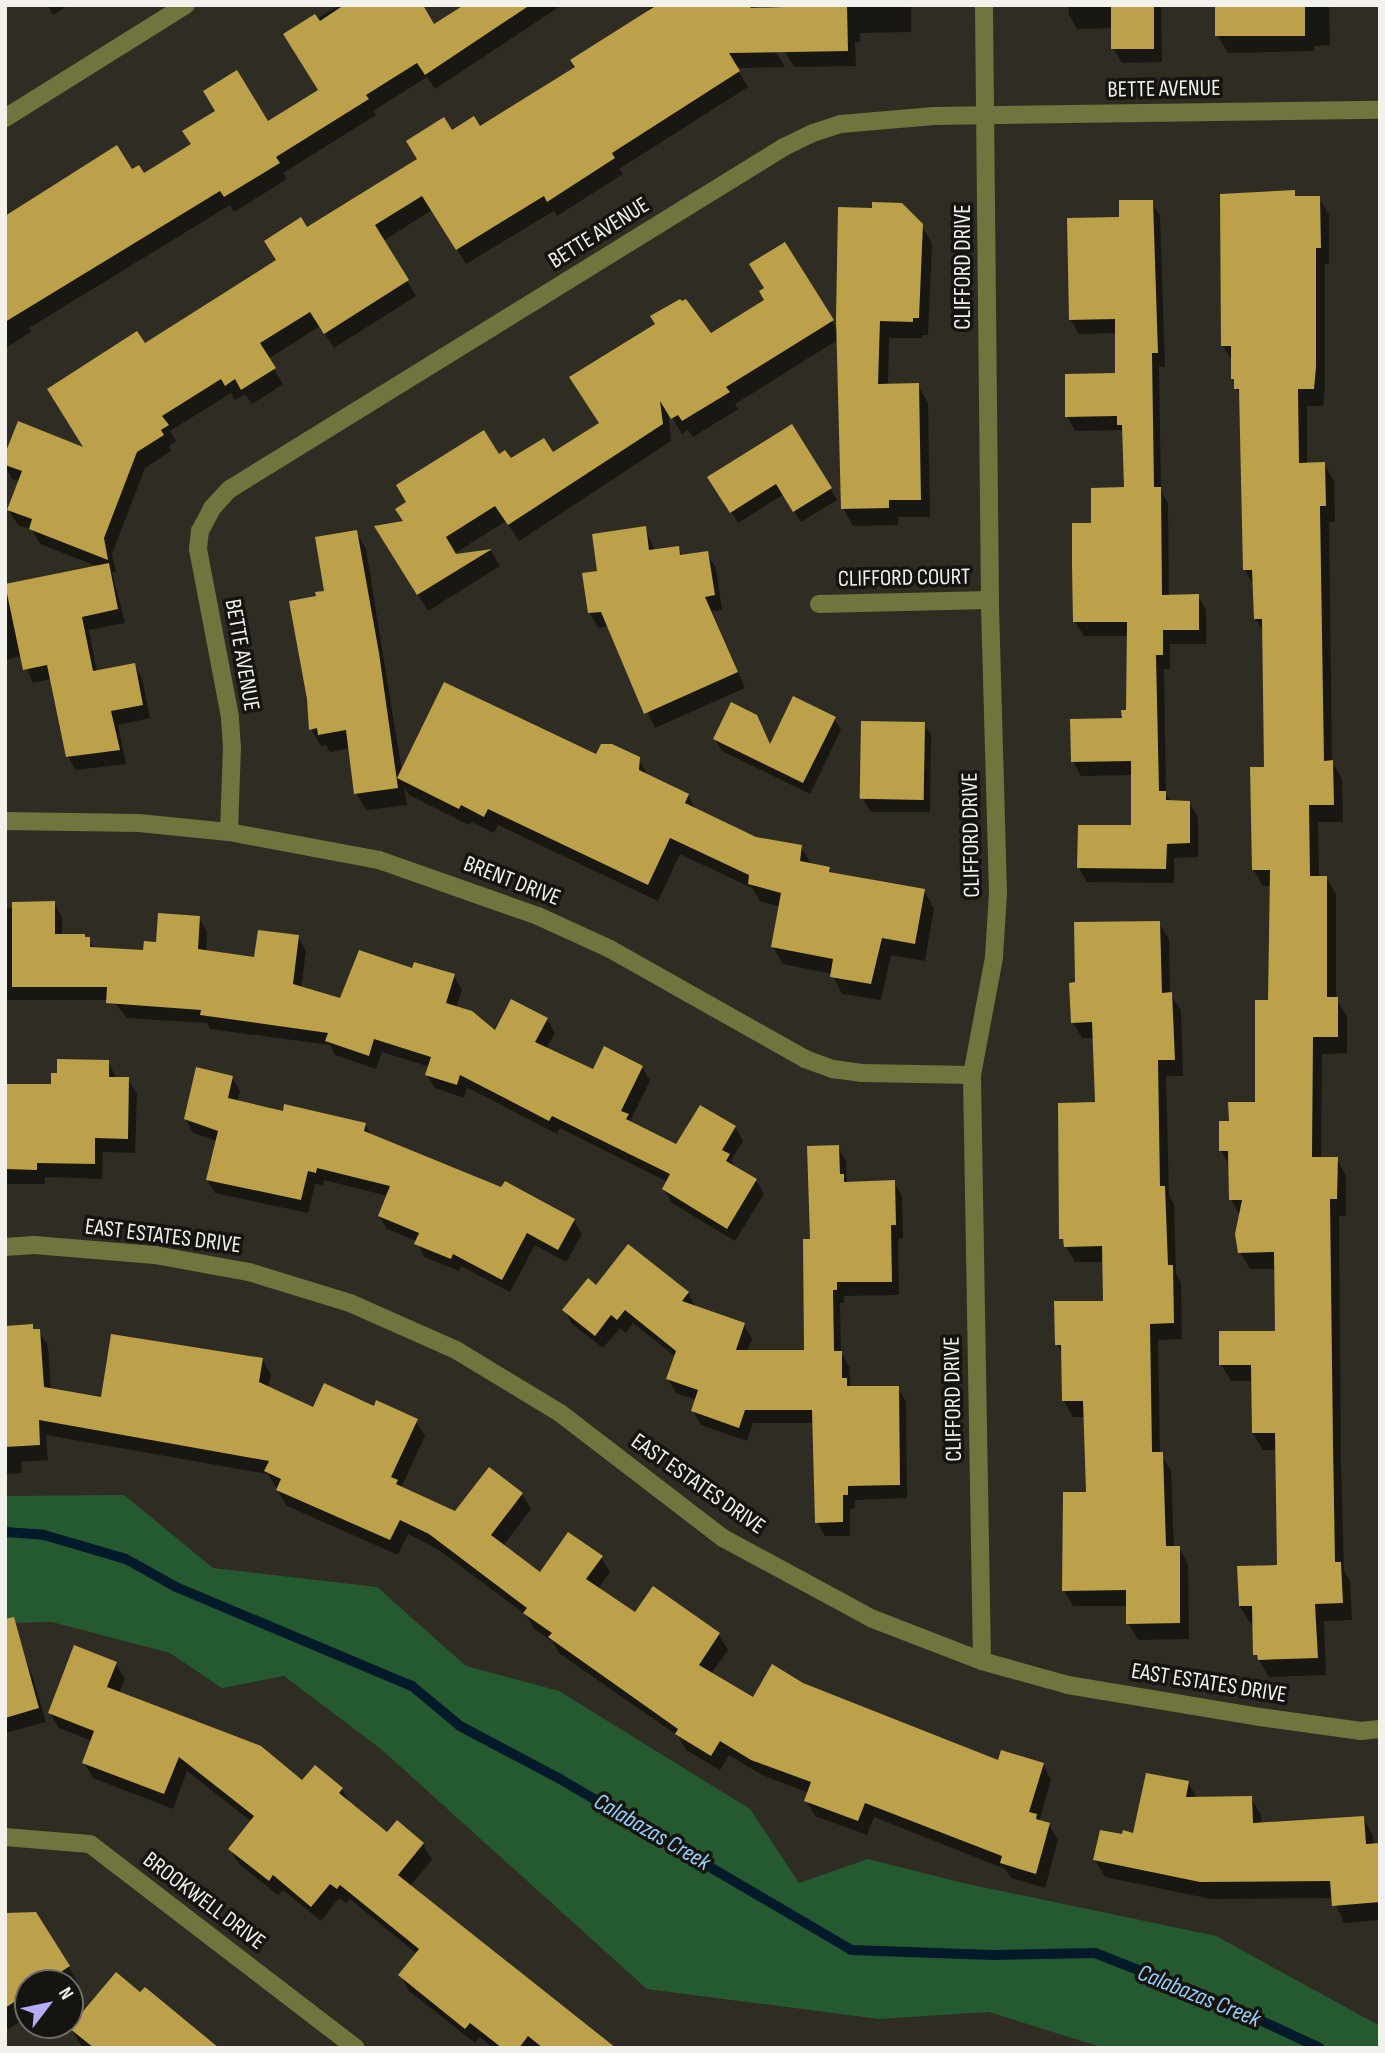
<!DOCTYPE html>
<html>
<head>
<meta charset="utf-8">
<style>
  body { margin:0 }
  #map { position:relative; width:1385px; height:2053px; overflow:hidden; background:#2f2c23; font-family:"Sofia Sans Condensed",sans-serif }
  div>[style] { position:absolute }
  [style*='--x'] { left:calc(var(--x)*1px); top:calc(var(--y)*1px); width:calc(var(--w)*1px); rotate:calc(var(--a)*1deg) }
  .green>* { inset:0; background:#255a30 }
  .shadow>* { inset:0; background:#0007 }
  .stream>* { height:10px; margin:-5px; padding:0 5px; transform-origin:5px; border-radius:5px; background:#031a2b }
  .building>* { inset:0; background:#bda04a; transform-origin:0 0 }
  .street>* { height:18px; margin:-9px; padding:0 9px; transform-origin:9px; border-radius:9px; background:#72743d }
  span { translate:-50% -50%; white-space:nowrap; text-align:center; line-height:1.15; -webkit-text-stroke:7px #151410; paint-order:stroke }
  .street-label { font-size:23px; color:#f3f1eb }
  .water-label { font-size:24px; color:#95cef9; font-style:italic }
  .frame { position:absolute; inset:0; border:7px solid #f3f1eb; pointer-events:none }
  .north { position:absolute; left:14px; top:1969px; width:70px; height:70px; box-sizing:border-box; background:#151410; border:2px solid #6e6c68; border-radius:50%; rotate:58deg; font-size:19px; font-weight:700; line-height:28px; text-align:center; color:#f3f1eb }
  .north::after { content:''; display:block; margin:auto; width:24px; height:32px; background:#b5acf8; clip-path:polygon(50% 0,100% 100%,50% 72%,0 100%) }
</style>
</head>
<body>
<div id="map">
  <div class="green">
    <div style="clip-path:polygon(124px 1495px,213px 1568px,377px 1587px,466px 1666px,559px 1691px,750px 1809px,799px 1883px,868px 1859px,963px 1883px,1216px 1936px,1380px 2026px,1380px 2048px,1104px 2048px,989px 2012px,879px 2019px,647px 1989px,381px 1749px,284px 1676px,222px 1688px,170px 1653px,52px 1622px,5px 1623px,5px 1496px)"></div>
  </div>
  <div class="shadow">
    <div style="clip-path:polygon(47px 5px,69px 5px,53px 15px)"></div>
    <div style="clip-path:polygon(339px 5px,420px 5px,434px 26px,467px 5px,562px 5px,435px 89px,427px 77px,373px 111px,376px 115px,283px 173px,287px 179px,234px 212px,230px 205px,29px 328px,31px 332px,5px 348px,5px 219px,132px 172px,144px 175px,268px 124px,320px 91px,317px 19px)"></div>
    <div style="clip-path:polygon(654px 5px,747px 5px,785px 67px,736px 68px,748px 87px,619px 169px,623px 174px,557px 216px,554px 211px,466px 264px,432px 210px,383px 241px,416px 296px,334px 348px,320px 326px,268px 359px,283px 384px,252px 404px,245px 394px,235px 400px,231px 393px,170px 431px,176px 441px,169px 446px,171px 451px,145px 468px,112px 554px,116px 573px,112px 572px,125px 623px,89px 630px,97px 672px,134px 665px,142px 678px,150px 718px,118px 725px,126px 764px,76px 770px,68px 757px,51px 679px,33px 683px,22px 656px,5px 660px,5px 585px,99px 567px,40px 544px,32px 530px,18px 525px,9px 510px,20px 481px,12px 479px,5px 466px,5px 459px,87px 450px,144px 345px,277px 261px,307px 230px,419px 160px,451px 133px,480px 128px,577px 68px,649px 12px,647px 10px)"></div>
    <div style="clip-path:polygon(805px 5px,911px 5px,911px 32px,860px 33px,860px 42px,855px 42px,856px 66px,794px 67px,785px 52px)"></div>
    <div style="clip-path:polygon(1068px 5px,1161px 5px,1162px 62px,1122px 63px,1114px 49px,1114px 28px,1077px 29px,1069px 15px)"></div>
    <div style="clip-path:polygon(1217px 5px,1329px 5px,1330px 45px,1314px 46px,1314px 51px,1228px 53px,1218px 36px)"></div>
    <div style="clip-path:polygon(1294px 192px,1297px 198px,1319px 198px,1329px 215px,1329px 264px,1325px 264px,1325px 385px,1323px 406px,1307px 406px,1307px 464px,1324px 464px,1334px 481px,1335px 522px,1329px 522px,1332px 762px,1342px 779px,1343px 822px,1318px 822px,1319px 877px,1326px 877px,1336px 894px,1336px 999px,1347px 1016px,1347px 1053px,1322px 1054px,1321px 1159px,1337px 1159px,1346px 1176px,1346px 1216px,1339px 1216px,1341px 1462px,1344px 1571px,1350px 1581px,1352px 1620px,1324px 1621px,1326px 1675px,1269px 1677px,1255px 1654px,1254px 1623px,1250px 1623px,1240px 1606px,1278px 1566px,1277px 1450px,1263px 1450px,1253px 1433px,1253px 1381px,1231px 1381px,1221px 1364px,1277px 1333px,1276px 1269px,1250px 1269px,1240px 1252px,1240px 1216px,1231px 1199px,1230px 1166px,1221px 1151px,1231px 1123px,1257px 1103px,1270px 1001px,1271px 886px,1263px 886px,1253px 869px,1266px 769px,1264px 633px,1255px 618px,1254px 586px,1245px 570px,1241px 399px,1233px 379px,1233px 363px,1223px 346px)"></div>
    <div style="clip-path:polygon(1152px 202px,1160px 216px,1165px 367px,1159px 367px,1161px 491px,1168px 503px,1169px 596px,1198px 596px,1206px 610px,1206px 644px,1170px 644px,1170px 669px,1164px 669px,1166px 794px,1171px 802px,1189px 802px,1198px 817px,1198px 857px,1174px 858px,1174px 883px,1087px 882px,1079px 868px,1133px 827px,1133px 775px,1081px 776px,1073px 761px,1124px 720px,1128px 712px,1129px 636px,1084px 636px,1075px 622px,1093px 525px,1125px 489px,1124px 434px,1122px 430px,1075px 431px,1067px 416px,1117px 375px,1117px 333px,1079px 334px,1070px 319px,1120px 219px)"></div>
    <div style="clip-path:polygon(921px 225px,932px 243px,928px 335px,922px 335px,922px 338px,889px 338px,888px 385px,918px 385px,928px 403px,930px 517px,898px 517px,898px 525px,853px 526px,843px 508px,839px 339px,735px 404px,738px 409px,693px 437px,688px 430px,682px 434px,668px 411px,671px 441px,519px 541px,506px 521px,449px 557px,491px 551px,500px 566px,428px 611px,386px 543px,405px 522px,498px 456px,511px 461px,552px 455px,600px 424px,711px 336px,832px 321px,838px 332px)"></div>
    <div style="clip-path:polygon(710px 477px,830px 488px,837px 500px,801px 522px,784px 494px,738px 523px)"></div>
    <div style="clip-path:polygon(645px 528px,655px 551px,678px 547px,683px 557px,707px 553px,716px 568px,722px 610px,712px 611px,745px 688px,655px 728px,609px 626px,598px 628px,590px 613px,599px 573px)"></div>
    <div style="clip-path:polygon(356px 532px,366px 549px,402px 772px,597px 756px,638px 759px,649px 777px,688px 795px,696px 811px,755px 838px,801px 847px,812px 865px,829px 868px,832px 874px,924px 891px,934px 908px,925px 961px,891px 955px,881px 1000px,842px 994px,832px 974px,783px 964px,773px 947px,780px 907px,760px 901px,752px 888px,680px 854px,658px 901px,498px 825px,494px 833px,471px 822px,469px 825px,409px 795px,404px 786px,407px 805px,366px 810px,356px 793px,350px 748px,330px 752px,326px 745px,321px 746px,311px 729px,318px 598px,326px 592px)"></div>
    <div style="clip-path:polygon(834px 718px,841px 730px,810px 794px,722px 751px,715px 739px,770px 746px)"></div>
    <div style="clip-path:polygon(924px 724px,931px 735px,930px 812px,871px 812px,864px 801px)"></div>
    <div style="clip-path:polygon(54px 903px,62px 917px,62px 935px,84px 935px,95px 949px,145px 952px,199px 918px,207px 932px,206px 952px,256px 959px,298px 937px,306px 951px,301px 988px,341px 1000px,413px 970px,454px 976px,462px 990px,456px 1008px,496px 1033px,547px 1019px,555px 1033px,546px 1049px,594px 1071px,642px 1067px,650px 1081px,630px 1121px,632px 1124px,677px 1146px,735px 1127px,743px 1141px,731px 1160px,736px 1169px,756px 1180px,764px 1194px,735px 1241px,672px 1203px,664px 1189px,668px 1182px,560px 1128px,557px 1134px,467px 1087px,464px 1098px,435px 1088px,427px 1075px,430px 1067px,382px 1052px,376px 1069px,335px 1055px,330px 1045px,210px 1029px,207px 1023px,127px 1018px,112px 1000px,6px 1000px,5px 1009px,5px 908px)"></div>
    <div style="clip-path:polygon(1159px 923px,1169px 939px,1170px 994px,1181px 1010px,1183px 1076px,1166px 1076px,1169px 1196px,1174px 1204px,1176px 1273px,1181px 1283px,1182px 1339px,1158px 1340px,1160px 1454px,1171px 1470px,1174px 1548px,1179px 1548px,1188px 1564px,1189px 1639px,1138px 1640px,1128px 1623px,1128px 1606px,1073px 1606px,1064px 1590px,1088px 1493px,1086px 1417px,1073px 1417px,1064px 1401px,1063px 1356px,1057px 1344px,1105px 1303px,1104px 1262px,1075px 1262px,1061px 1238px,1097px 1104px,1094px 1038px,1082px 1038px,1073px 1022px,1077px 984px)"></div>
    <div style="clip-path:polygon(108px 1062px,117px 1079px,128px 1079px,137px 1094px,135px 1153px,103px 1152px,102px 1179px,45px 1177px,45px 1184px,5px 1184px,5px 1085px,53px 1086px,59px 1075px)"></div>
    <div style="clip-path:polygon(232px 1078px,240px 1091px,237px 1102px,284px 1113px,365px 1124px,372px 1136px,574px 1221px,582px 1234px,566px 1262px,535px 1245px,510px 1292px,461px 1266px,459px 1271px,424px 1257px,417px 1241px,387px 1229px,379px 1216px,388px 1196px,324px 1180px,323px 1185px,315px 1184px,308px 1213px,215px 1193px,207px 1180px,217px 1141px,193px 1133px,186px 1119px)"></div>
    <div style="clip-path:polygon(838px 1147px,846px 1161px,847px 1183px,894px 1182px,902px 1196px,903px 1238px,898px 1239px,899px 1295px,844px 1296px,844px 1303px,840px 1303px,841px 1352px,849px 1367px,851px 1388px,898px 1388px,906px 1402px,907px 1498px,855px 1500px,855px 1508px,850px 1509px,850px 1536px,825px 1536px,817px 1522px,814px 1423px,753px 1423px,747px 1441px,701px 1425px,693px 1411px,697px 1400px,676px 1393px,668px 1379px,676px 1357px,633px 1323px,626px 1333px,620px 1328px,603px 1348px,572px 1324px,564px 1310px,596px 1287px,688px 1293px,696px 1308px,744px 1325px,752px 1339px,747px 1351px,806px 1351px,812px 1241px)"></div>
    <div style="clip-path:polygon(32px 1326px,35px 1331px,39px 1331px,48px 1346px,51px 1390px,102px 1399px,262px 1359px,271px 1375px,268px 1388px,314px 1410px,374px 1408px,416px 1421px,425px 1436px,401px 1488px,455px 1513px,522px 1494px,531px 1509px,503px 1546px,541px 1575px,601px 1557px,610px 1572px,598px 1589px,635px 1614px,719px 1635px,728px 1650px,711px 1674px,753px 1699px,802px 1684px,999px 1762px,1043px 1764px,1051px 1780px,1039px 1822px,1049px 1825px,1058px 1840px,1045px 1888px,1011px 1878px,1005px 1869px,874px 1817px,867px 1835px,815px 1816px,806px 1800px,809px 1793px,762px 1775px,729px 1755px,720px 1770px,686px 1750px,678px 1736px,559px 1653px,553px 1642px,534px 1629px,526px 1615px,439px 1550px,408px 1534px,398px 1555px,287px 1506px,268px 1474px,46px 1435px,48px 1460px,21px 1462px,22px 1473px,5px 1474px,5px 1328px)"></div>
    <div style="clip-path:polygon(25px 1661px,32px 1675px,46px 1722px,5px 1733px,5px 1666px)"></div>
    <div style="clip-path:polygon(116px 1664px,125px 1679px,119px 1693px,302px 1782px,342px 1789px,351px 1805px,387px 1835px,423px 1844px,432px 1860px,410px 1886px,613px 2048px,493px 2048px,480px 2037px,475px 2043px,409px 1991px,400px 1975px,417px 1954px,350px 1899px,346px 1903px,339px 1898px,321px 1921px,283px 1890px,278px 1895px,239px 1864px,230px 1849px,252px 1822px,187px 1771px,173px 1809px,93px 1778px,84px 1762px,92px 1741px,59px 1728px,50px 1713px)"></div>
    <div style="clip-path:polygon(1188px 1783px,1197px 1798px,1251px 1798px,1261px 1815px,1262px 1824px,1363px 1818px,1373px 1836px,1374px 1845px,1380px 1845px,1380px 1920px,1344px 1923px,1333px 1898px,1211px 1899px,1105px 1877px,1095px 1860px,1124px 1837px,1135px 1835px)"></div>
    <div style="clip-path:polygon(5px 1915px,69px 1967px,78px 1984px,70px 1989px,70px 1983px,28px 1983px,28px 2016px,9px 2029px,5px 2027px)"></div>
    <div style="clip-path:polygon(141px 1994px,216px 2048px,84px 2048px,81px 2045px,71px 2029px)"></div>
  </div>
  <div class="stream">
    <div style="--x:5;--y:1532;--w:39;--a:4"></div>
    <div style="--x:44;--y:1535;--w:85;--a:16.3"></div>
    <div style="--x:126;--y:1559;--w:57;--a:29.2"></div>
    <div style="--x:176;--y:1587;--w:256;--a:22.8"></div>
    <div style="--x:412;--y:1686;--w:62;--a:39.8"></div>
    <div style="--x:460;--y:1726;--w:113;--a:27.9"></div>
    <div style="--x:560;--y:1779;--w:338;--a:30.4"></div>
    <div style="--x:851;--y:1950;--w:142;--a:2"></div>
    <div style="--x:993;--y:1955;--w:102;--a:-1.1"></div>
    <div style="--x:1095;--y:1953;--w:147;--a:21.5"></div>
    <div style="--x:1232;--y:2007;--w:97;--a:25"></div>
  </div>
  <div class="building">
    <div style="clip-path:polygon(344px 5px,423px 5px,434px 24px,464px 5px,530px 5px,425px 75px,417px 63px,366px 95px,369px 99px,276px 157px,280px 163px,224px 197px,220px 191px,5px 322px,5px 216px,117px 145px,132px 169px,139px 165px,144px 173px,191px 144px,182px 131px,215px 111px,203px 91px,237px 70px,268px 121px,318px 90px,283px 34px,315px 14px,320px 21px)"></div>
    <div style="clip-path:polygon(657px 5px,749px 5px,751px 8px,847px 5px,848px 51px,729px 53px,740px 71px,612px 153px,615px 158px,547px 202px,544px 196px,456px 250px,422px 196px,375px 225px,409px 280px,324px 334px,310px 312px,260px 343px,276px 368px,241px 390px,235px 379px,225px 386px,221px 379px,162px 416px,169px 425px,161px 430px,164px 435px,137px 452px,104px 538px,108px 560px,29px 529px,32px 519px,7px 510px,22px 471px,5px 465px,5px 454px,18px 421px,83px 447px,47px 389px,137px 331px,145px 343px,276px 260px,264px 241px,301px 217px,307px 227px,417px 159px,406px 141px,444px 117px,452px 130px,474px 116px,480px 126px,575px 67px,570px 60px)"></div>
    <div style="left:1111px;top:5px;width:43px;height:44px"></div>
    <div style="left:1215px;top:5px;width:90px;height:31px"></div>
    <div style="clip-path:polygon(1295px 190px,1295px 196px,1320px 196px,1321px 248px,1316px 248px,1316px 367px,1314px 389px,1298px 389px,1299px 463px,1325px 462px,1326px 506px,1320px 506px,1324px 761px,1333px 760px,1334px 805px,1309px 805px,1310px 876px,1327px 876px,1327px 997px,1338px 997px,1338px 1037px,1313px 1037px,1312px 1157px,1338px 1157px,1337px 1199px,1330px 1199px,1333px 1443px,1335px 1562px,1341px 1562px,1343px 1603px,1315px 1604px,1318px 1658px,1258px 1660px,1257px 1655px,1253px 1655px,1252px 1606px,1239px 1606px,1237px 1566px,1277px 1565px,1275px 1433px,1252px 1433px,1251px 1365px,1219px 1365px,1219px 1331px,1275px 1331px,1274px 1252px,1238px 1253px,1235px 1234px,1242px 1200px,1229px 1200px,1228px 1151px,1219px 1151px,1219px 1121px,1229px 1121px,1228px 1102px,1255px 1102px,1255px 1000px,1268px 1000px,1270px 870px,1252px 870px,1250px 767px,1264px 767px,1262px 619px,1254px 619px,1252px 570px,1243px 570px,1239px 389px,1234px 389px,1234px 379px,1231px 379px,1231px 346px,1221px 346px,1220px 194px)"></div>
    <div style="clip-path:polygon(1119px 200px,1153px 200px,1158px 353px,1152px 353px,1154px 487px,1161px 487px,1162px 595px,1199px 594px,1199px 630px,1163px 630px,1163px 655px,1156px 655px,1159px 791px,1166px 791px,1166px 800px,1190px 801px,1190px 843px,1167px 844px,1166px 869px,1077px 868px,1078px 825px,1131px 825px,1131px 761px,1071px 762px,1070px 719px,1122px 718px,1121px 710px,1126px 710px,1127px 622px,1073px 622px,1072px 566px,1072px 523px,1091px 523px,1091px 488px,1124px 487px,1122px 425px,1117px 425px,1117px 416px,1065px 417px,1065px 374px,1115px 373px,1115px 319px,1069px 320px,1067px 218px,1119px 217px)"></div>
    <div style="clip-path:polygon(872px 202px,902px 203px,923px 224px,919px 318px,913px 318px,913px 322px,880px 321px,878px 384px,919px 383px,921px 500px,889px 500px,889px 508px,841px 509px,836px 318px,838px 207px,872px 208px)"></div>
    <div style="clip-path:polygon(785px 242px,834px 320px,726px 387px,730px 392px,682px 421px,678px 415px,671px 419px,660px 401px,663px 424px,508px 525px,495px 506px,446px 537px,456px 554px,492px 549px,417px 595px,374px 526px,403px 521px,395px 509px,406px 502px,396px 485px,484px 430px,499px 454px,505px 450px,511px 458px,544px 438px,553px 452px,599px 423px,569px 377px,655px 324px,650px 316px,680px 299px,682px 301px,686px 299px,711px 333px,764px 300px,759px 291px,764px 288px,749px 264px)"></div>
    <div style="clip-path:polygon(792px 424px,832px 488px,793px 512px,776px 484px,730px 513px,707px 477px)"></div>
    <div style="clip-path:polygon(646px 526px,649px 550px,679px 546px,680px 555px,708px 551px,715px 595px,705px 597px,738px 672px,644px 714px,601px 612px,588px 613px,582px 573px,597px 571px,592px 534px)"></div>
    <div style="clip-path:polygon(357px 530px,379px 653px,398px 788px,354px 794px,346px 730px,318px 735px,317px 728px,309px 730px,307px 699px,289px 601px,316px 596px,315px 592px,324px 591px,315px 537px)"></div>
    <div style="clip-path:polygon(109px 563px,118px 609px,82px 617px,93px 671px,135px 663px,143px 705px,111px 711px,120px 750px,66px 757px,47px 665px,23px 670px,5px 584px)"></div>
    <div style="clip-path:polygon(444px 682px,596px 754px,601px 744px,612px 744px,640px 757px,639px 770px,689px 794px,685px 803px,756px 837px,802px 845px,800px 861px,830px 867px,829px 872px,925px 889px,915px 944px,882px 938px,871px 984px,830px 977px,833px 959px,771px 947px,781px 893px,748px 884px,749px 875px,670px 838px,648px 885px,488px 809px,484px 817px,461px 805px,459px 809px,397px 778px)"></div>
    <div style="clip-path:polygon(793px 696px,836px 717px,803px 783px,713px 739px,731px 702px,757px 715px,770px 744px)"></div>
    <div style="left:925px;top:722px;width:78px;height:64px;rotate:91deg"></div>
    <div style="clip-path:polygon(55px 901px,55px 934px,85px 934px,85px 937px,90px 937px,90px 947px,143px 950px,144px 941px,156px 942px,158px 913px,200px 916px,198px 949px,254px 957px,258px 930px,299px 935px,293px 984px,340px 998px,359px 950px,412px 968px,414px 962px,455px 974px,446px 1003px,472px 1011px,495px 1030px,511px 999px,548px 1018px,535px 1042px,593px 1069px,604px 1046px,643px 1066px,621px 1111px,629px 1114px,626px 1119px,676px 1144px,700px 1105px,736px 1126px,722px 1150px,730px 1154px,726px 1161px,757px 1179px,727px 1229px,662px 1189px,670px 1174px,552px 1116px,549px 1121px,460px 1075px,457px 1085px,425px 1075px,431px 1057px,374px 1039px,369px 1056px,325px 1041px,328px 1033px,200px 1015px,201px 1010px,106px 1003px,107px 987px,12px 987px,12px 902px)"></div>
    <div style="clip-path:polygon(1160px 921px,1162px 993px,1172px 992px,1175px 1060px,1158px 1060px,1160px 1186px,1165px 1186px,1168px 1265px,1173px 1265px,1174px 1323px,1150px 1324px,1152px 1452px,1163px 1452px,1166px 1546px,1180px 1546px,1180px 1623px,1126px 1624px,1126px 1590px,1062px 1591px,1063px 1492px,1086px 1492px,1083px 1401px,1062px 1401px,1061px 1345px,1055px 1345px,1054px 1301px,1103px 1301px,1102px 1246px,1064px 1247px,1063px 1239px,1059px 1239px,1058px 1103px,1095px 1102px,1092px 1022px,1071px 1023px,1069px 983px,1075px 982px,1074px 922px)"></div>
    <div style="clip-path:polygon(57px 1059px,109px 1060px,109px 1077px,129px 1077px,128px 1139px,95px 1138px,95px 1164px,37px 1163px,37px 1170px,5px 1169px,5px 1084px,51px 1084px,51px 1073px,57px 1073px)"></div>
    <div style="clip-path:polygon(196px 1067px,233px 1076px,228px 1098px,283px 1111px,284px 1104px,366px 1123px,364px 1131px,501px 1187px,505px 1181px,575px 1219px,558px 1250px,527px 1233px,502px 1280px,453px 1254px,451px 1259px,414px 1244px,419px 1233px,378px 1216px,390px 1186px,317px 1168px,316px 1173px,308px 1171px,301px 1200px,206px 1180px,218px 1131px,184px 1119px)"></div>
    <div style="clip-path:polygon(839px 1145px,840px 1174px,844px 1174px,844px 1182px,895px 1180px,896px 1225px,891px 1225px,892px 1282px,837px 1282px,837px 1290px,833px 1290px,834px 1351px,842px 1351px,842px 1378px,847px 1378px,847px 1386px,899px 1386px,900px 1485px,848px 1486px,848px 1495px,843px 1495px,843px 1522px,815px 1523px,812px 1410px,745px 1410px,739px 1428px,691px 1411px,698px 1390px,666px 1379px,676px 1351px,625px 1310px,617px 1320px,611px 1315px,595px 1336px,562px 1310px,588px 1278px,596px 1285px,628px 1244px,689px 1292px,682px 1301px,745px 1323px,736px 1350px,804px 1350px,803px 1239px,810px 1239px,807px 1146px)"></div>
    <div style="clip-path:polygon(33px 1324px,33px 1329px,40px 1329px,44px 1387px,101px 1397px,111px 1334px,263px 1358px,259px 1382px,313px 1407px,324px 1383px,374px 1406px,376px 1400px,418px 1419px,391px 1477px,398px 1480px,396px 1484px,455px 1511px,489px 1467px,523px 1493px,491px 1535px,540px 1572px,568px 1532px,603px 1556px,586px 1579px,635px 1612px,653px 1586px,720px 1633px,699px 1665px,753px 1697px,772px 1664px,803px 1683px,998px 1760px,1001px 1750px,1044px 1763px,1029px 1812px,1037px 1814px,1036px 1819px,1050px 1823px,1036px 1874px,1000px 1863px,1002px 1856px,865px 1803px,858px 1821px,804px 1801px,811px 1782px,751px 1760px,720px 1741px,711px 1756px,675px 1734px,678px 1729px,548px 1637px,552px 1633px,523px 1613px,527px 1608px,429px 1534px,400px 1520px,390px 1540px,276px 1490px,281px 1479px,264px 1471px,269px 1461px,39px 1420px,40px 1445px,5px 1447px,5px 1326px)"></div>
    <div style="clip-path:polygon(14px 1617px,39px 1708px,5px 1718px,5px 1619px)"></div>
    <div style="clip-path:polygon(74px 1645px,117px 1662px,107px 1687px,261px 1746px,302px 1780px,315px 1765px,343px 1788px,339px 1793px,387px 1832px,397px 1820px,424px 1843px,398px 1875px,616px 2048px,543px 2048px,528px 2036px,519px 2048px,502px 2048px,470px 2023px,465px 2029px,398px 1975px,419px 1949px,340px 1885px,337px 1889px,330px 1884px,311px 1907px,273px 1875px,269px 1881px,228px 1849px,254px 1816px,179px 1757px,164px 1794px,82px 1763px,94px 1731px,48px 1713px)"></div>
    <div style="clip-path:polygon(1146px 1773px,1189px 1781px,1186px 1797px,1252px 1796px,1253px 1823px,1364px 1816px,1366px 1844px,1380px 1843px,1380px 1902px,1332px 1906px,1330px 1881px,1200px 1882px,1093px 1860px,1100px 1830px,1122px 1834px,1123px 1830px,1133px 1833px)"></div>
    <div style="clip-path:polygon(36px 1912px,70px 1966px,44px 1983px,28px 1983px,28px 1993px,5px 2008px,5px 1913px)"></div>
    <div style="clip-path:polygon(116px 1972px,140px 1992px,145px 1987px,219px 2048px,94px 2048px,69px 2028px)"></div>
  </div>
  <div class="street">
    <div style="--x:5;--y:118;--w:213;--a:-32"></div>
    <div style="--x:819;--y:604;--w:171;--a:-1.3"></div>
    <div style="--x:5;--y:821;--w:134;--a:0.9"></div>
    <div style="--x:139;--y:823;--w:90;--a:5.7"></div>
    <div style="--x:229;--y:832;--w:153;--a:10.6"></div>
    <div style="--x:379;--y:860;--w:169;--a:19.4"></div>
    <div style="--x:538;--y:916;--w:79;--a:24.6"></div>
    <div style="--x:610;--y:949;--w:224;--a:29.4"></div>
    <div style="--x:805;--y:1059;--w:30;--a:20"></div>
    <div style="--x:833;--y:1069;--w:29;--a:8"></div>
    <div style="--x:862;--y:1073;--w:110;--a:1"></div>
    <div style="--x:229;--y:832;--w:84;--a:-88"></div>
    <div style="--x:232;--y:748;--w:31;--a:-94"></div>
    <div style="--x:230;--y:717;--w:171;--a:-100.8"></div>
    <div style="--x:198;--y:549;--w:18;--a:-84"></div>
    <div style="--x:200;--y:531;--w:26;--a:-62"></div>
    <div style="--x:212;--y:508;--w:26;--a:-47"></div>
    <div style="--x:230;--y:489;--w:651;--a:-31.69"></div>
    <div style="--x:784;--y:147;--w:32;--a:-26"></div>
    <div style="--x:813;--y:133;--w:29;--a:-18"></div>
    <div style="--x:841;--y:124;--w:93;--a:-4.9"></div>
    <div style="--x:934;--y:116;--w:446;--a:-0.8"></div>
    <div style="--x:5;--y:1247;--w:29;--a:-4"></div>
    <div style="--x:34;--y:1245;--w:121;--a:4.7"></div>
    <div style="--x:155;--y:1255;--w:96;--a:10.3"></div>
    <div style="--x:249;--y:1272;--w:106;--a:17.1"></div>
    <div style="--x:350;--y:1303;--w:116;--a:23.9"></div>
    <div style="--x:456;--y:1350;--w:122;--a:31.2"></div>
    <div style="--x:560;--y:1413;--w:205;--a:37.5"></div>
    <div style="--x:723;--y:1538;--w:170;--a:28.4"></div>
    <div style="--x:873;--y:1619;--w:117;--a:21.1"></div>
    <div style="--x:982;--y:1661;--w:89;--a:15.6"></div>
    <div style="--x:1068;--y:1685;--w:195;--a:9.5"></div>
    <div style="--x:1260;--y:1717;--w:102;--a:7.9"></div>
    <div style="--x:1361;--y:1731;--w:19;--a:-6"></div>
    <div style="--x:982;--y:1661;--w:586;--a:-90.98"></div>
    <div style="--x:972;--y:1075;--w:120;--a:-79.4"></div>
    <div style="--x:994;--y:957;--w:64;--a:-86.4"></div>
    <div style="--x:998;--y:893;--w:293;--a:-91.6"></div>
    <div style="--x:990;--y:600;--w:595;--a:-90.58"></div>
    <div style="--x:5;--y:1837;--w:85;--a:4.7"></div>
    <div style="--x:90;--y:1844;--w:335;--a:37.5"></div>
  </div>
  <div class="street-label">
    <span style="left:1164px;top:89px;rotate:-1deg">BETTE AVENUE</span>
    <span style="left:599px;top:233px;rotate:-32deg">BETTE AVENUE</span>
    <span style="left:963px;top:267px;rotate:-90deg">CLIFFORD DRIVE</span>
    <span style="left:904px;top:578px;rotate:-1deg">CLIFFORD COURT</span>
    <span style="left:242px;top:655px;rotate:80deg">BETTE AVENUE</span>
    <span style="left:971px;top:835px;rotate:-91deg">CLIFFORD DRIVE</span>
    <span style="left:512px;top:881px;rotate:21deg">BRENT DRIVE</span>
    <span style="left:163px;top:1236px;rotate:7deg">EAST ESTATES DRIVE</span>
    <span style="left:953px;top:1399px;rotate:-91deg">CLIFFORD DRIVE</span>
    <span style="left:698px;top:1484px;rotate:35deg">EAST ESTATES DRIVE</span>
    <span style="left:1209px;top:1683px;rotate:9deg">EAST ESTATES DRIVE</span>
    <span style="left:204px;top:1901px;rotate:37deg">BROOKWELL DRIVE</span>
  </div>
  <div class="water-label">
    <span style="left:652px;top:1832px;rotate:30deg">Calabazas Creek</span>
    <span style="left:1199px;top:1996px;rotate:22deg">Calabazas Creek</span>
  </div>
  <div class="frame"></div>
  <div class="north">N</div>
</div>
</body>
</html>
